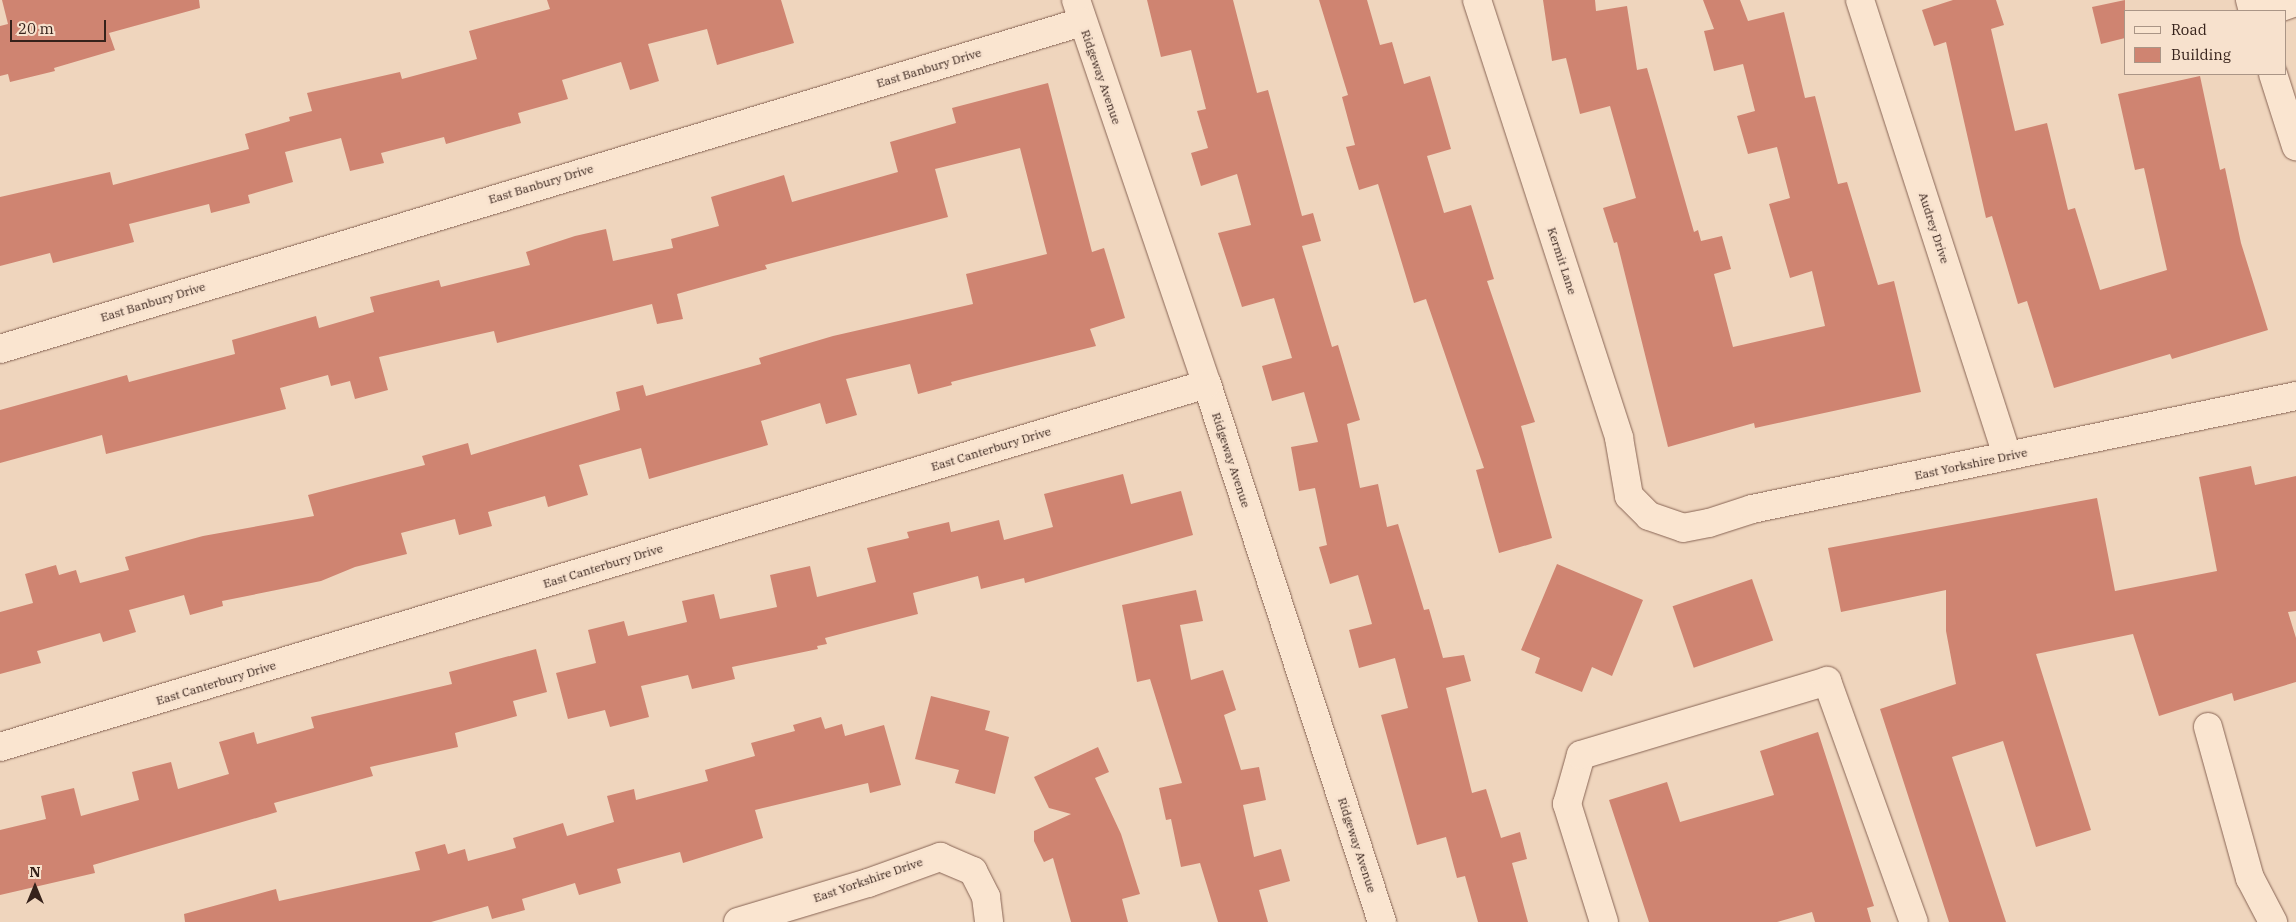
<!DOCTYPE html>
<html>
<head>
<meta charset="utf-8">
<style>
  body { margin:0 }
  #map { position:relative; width:2296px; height:922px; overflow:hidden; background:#efd5bd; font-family:"IBM Plex Serif",serif }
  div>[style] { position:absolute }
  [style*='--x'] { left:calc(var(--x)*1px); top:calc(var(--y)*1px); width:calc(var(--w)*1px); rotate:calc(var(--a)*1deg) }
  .building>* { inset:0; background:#cf8471; transform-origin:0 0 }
  .roads { filter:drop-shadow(0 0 1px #886555) drop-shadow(0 0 1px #886555) }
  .minor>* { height:28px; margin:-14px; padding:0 14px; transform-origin:14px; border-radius:14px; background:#fae5d0 }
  span { translate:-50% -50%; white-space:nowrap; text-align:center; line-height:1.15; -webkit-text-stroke:4.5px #f7e1cd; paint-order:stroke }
  .street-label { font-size:12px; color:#36221b }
  .legend { position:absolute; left:2124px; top:10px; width:162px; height:65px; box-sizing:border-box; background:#f7e1cd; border:1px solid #aa9586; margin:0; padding:6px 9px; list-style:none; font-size:15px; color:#36221b }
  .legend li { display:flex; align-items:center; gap:10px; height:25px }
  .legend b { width:25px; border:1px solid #aa9586 }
  .north { position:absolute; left:10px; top:862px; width:50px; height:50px; -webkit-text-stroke:4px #f7e1cd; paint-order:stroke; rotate:0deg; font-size:14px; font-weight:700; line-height:20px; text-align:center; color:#36221b }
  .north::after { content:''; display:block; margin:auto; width:18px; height:22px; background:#36221b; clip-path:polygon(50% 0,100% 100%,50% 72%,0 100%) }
  .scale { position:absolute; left:10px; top:20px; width:96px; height:22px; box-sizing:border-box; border:2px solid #36221b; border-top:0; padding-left:6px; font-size:15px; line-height:18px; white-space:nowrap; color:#36221b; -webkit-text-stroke:4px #f7e1cd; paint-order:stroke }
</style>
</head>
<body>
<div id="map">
  <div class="building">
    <div style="clip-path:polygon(2px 0,199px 0,200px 8px,109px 33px,115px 50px,54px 68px,55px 71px,10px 82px,8px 74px,0 76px,0 26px,8px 24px)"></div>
    <div style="clip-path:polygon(547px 0,781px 0,794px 43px,717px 65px,707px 29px,648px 44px,659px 81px,630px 90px,621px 62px,562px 80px,568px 99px,518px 113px,521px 123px,446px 144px,444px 137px,381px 153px,384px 163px,350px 171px,341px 138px,285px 152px,293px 182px,248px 195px,250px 203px,211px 213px,209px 204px,129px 224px,134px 242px,53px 263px,50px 253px,0 266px,0 197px,110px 172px,113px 185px,249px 149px,245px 134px,290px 121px,289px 117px,312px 111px,307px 93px,400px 72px,402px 79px,477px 59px,469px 31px,550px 9px)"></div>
    <div style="clip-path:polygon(1147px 0,1233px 0,1257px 93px,1268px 90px,1302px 216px,1313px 213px,1321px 241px,1302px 246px,1332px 347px,1338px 345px,1360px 420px,1347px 424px,1360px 488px,1378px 484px,1387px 527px,1398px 524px,1424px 610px,1429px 609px,1443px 658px,1464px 655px,1471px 681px,1446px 688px,1472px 793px,1486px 789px,1501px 838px,1520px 832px,1527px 859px,1512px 863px,1528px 922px,1478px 922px,1465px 876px,1457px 878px,1446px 837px,1417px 845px,1381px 715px,1408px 708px,1395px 658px,1359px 668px,1349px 630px,1372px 624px,1358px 575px,1330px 584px,1319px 547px,1327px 545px,1315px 488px,1299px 491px,1291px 447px,1318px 442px,1304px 392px,1272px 401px,1262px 366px,1292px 358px,1274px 298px,1242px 307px,1218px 233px,1251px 225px,1237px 174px,1201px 186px,1191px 153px,1208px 148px,1197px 111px,1206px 109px,1191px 50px,1161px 57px)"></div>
    <div style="clip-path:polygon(1319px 0,1367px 0,1380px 45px,1392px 42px,1404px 84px,1430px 76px,1451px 149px,1427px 156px,1444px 213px,1471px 205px,1494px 279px,1487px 281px,1535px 422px,1521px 426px,1552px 538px,1499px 553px,1476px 470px,1484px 468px,1426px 299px,1414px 303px,1378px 184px,1359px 190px,1346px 147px,1355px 145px,1342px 97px,1348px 95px)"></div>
    <div style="clip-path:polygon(1543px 0,1595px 0,1596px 11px,1627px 6px,1637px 70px,1647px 68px,1694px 232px,1698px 230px,1701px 241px,1722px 236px,1731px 269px,1714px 274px,1733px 347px,1825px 326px,1812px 271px,1790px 278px,1769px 204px,1790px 198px,1777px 147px,1748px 154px,1737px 116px,1755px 111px,1743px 64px,1714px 71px,1704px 31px,1714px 29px,1703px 0,1740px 0,1748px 21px,1784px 12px,1805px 98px,1815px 96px,1838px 184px,1847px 182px,1878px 285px,1894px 281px,1921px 392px,1755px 428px,1754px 423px,1668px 447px,1617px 242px,1614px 243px,1603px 208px,1636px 198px,1610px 106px,1580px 114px,1566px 58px,1552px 61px)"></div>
    <div style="clip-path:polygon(1953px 0,1996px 0,2004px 25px,1991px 29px,2015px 131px,2047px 123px,2068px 210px,2075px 208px,2100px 290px,2167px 270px,2144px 168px,2135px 170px,2118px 94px,2200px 76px,2220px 170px,2225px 168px,2241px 243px,2268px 330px,2172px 359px,2170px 354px,2054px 388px,2027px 301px,2018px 304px,1992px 216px,1986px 218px,1946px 42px,1934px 46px,1922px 10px)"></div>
    <div style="clip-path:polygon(2125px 0,2125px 38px,2101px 44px,2092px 7px)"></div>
    <div style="clip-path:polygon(1048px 83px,1092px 252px,1104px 248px,1125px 318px,1090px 329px,1096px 346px,951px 382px,952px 385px,918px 394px,910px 364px,846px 379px,857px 415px,826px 424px,820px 403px,761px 421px,768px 445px,649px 479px,641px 448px,579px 465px,588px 495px,548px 507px,545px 496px,488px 512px,492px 526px,459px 535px,455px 519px,401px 533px,407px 554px,355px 567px,321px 581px,222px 601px,223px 606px,190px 615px,184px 595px,129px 610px,136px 632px,103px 642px,100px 633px,37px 651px,41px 663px,0 674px,0 612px,33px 603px,25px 574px,56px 565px,59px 575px,76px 570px,80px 583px,129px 570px,125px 557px,203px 536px,314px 516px,308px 495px,425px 465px,422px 456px,468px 443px,471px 455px,620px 410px,616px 392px,643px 385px,646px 396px,761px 364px,759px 358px,833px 336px,973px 304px,966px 274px,1047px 254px,1020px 148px,935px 169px,948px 217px,765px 265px,767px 269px,677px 294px,683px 319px,657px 324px,652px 304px,497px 343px,494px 331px,379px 357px,388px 390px,355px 399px,350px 381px,331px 386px,328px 375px,280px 388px,286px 409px,106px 454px,102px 435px,0 463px,0 410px,127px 375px,129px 382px,235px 354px,232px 340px,316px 316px,319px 328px,374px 312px,370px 297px,439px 280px,441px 287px,530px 265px,526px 252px,575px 236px,606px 229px,613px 261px,673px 248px,671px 239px,719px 226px,711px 197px,784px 175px,792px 202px,898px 172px,890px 142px,956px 123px,952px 108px)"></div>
    <div style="clip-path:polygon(2251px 466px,2255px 485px,2296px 476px,2296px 611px,2288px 612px,2296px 638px,2296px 682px,2234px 701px,2232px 693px,2159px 716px,2133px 634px,2036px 654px,2091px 830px,2036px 847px,2003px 741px,1952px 757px,2006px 922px,1949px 922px,1880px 709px,1956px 684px,1946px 631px,1946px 590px,1841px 612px,1828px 548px,2097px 498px,2115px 591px,2217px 571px,2199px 477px)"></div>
    <div style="clip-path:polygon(1123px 474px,1131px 504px,1181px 491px,1193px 535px,1025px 583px,1024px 578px,981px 589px,978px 576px,913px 593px,918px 614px,825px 638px,827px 644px,817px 646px,818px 649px,732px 667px,735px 679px,692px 689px,688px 675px,641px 686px,649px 717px,610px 727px,605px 710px,568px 719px,556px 673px,596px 663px,588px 630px,624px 621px,628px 636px,687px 622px,682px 601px,714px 594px,720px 619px,777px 607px,770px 575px,810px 566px,817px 597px,876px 582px,867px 548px,909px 538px,907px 532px,949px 522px,951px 532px,999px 520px,1004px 540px,1053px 527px,1044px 494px)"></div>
    <div style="clip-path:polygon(1557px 564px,1643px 600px,1612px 676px,1592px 667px,1582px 692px,1535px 673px,1540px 658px,1521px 650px)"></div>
    <div style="left:1752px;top:579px;width:65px;height:84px;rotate:71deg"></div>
    <div style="clip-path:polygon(1196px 590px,1203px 621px,1180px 625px,1191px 680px,1223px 670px,1236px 710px,1224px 715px,1241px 770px,1259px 767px,1266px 800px,1243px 805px,1254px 857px,1281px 849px,1290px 881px,1259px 890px,1268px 922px,1218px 922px,1200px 863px,1181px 867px,1171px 819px,1166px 820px,1159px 788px,1182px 783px,1150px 679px,1137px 682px,1122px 605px)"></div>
    <div style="clip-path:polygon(536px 649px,547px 692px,513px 701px,517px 716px,455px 733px,458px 747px,370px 767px,373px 776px,274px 803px,277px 812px,93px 865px,95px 873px,0 895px,0 830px,46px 819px,41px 796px,74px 788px,81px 816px,139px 800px,132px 772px,171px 762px,178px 789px,229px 774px,219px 742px,254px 732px,257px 744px,314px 728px,311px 717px,452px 684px,449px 672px)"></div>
    <div style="clip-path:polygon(931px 696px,990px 711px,985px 730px,1009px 737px,995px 794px,955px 783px,959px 770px,915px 759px)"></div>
    <div style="clip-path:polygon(821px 717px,825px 729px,842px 724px,845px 736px,884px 725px,901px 785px,870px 793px,868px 783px,755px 810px,763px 838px,683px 863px,680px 852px,617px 869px,621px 883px,579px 895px,575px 883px,522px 899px,525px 910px,492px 919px,488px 906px,431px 922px,185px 922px,184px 914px,276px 889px,279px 901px,420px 870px,415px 852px,445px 844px,448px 854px,465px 849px,468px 861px,516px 848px,513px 838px,563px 823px,567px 836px,614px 822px,607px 796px,634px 789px,636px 800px,708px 781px,705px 770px,755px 756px,751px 743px,795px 731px,793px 725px)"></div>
    <div style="clip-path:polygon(1818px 732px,1874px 906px,1867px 908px,1871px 922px,1815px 922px,1812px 912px,1777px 922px,1649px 922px,1609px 800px,1667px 782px,1680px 822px,1774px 795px,1760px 751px)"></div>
    <div style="clip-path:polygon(1098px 747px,1109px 772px,1095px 778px,1121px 834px,1140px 894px,1122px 899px,1128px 922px,1071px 922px,1053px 858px,1044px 862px,1034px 841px,1034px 831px,1071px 814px,1049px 808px,1034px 777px)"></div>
  </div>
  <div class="roads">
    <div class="minor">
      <div style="--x:1076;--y:0;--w:406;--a:71.2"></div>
      <div style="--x:1207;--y:384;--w:566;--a:71.98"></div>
      <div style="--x:1477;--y:0;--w:460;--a:72"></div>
      <div style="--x:1619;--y:438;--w:59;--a:80.2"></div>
      <div style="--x:1629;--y:496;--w:28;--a:45"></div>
      <div style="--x:1649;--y:516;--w:36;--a:19"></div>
      <div style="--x:1683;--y:528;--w:26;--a:-11"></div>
      <div style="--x:1709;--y:523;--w:45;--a:-18"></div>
      <div style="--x:1752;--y:509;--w:556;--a:-11.73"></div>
      <div style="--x:1860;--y:0;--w:479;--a:72.1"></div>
      <div style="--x:2250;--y:0;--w:11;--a:75"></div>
      <div style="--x:2270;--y:11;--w:28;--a:-19"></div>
      <div style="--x:2273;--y:74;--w:76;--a:72.3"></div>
      <div style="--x:0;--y:349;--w:1130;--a:-16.82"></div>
      <div style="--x:2208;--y:727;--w:157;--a:74.5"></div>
      <div style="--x:2250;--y:878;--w:50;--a:62.4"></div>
      <div style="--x:0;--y:747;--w:1260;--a:-16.74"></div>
      <div style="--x:738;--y:922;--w:136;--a:-16.7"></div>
      <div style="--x:868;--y:883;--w:77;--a:-19.9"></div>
      <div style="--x:940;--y:857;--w:36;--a:23"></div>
      <div style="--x:973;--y:871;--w:29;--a:63"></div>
      <div style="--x:986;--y:897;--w:25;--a:83"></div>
      <div style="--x:1604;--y:922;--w:124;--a:-107.4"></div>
      <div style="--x:1567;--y:804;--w:51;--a:-74.1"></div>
      <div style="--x:1581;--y:755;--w:257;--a:-16.7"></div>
      <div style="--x:1827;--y:681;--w:256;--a:70.2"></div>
    </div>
  </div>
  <div class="street-label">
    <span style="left:929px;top:68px;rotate:-17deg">East Banbury Drive</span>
    <span style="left:1101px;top:77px;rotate:71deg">Ridgeway Avenue</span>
    <span style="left:541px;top:184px;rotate:-17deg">East Banbury Drive</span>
    <span style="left:1934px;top:228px;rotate:72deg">Audrey Drive</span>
    <span style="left:1562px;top:261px;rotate:72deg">Kermit Lane</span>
    <span style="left:153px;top:302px;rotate:-17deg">East Banbury Drive</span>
    <span style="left:991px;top:449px;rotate:-17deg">East Canterbury Drive</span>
    <span style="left:1231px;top:460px;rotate:72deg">Ridgeway Avenue</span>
    <span style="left:1971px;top:464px;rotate:-12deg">East Yorkshire Drive</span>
    <span style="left:603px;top:566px;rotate:-17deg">East Canterbury Drive</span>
    <span style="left:216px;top:683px;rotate:-17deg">East Canterbury Drive</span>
    <span style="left:1357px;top:845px;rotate:72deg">Ridgeway Avenue</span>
    <span style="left:868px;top:880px;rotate:-19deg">East Yorkshire Drive</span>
  </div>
  <ul class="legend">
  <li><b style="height:6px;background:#fae5d0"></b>Road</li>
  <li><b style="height:14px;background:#cf8471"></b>Building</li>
  </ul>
  <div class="north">N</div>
  <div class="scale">20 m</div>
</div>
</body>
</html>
